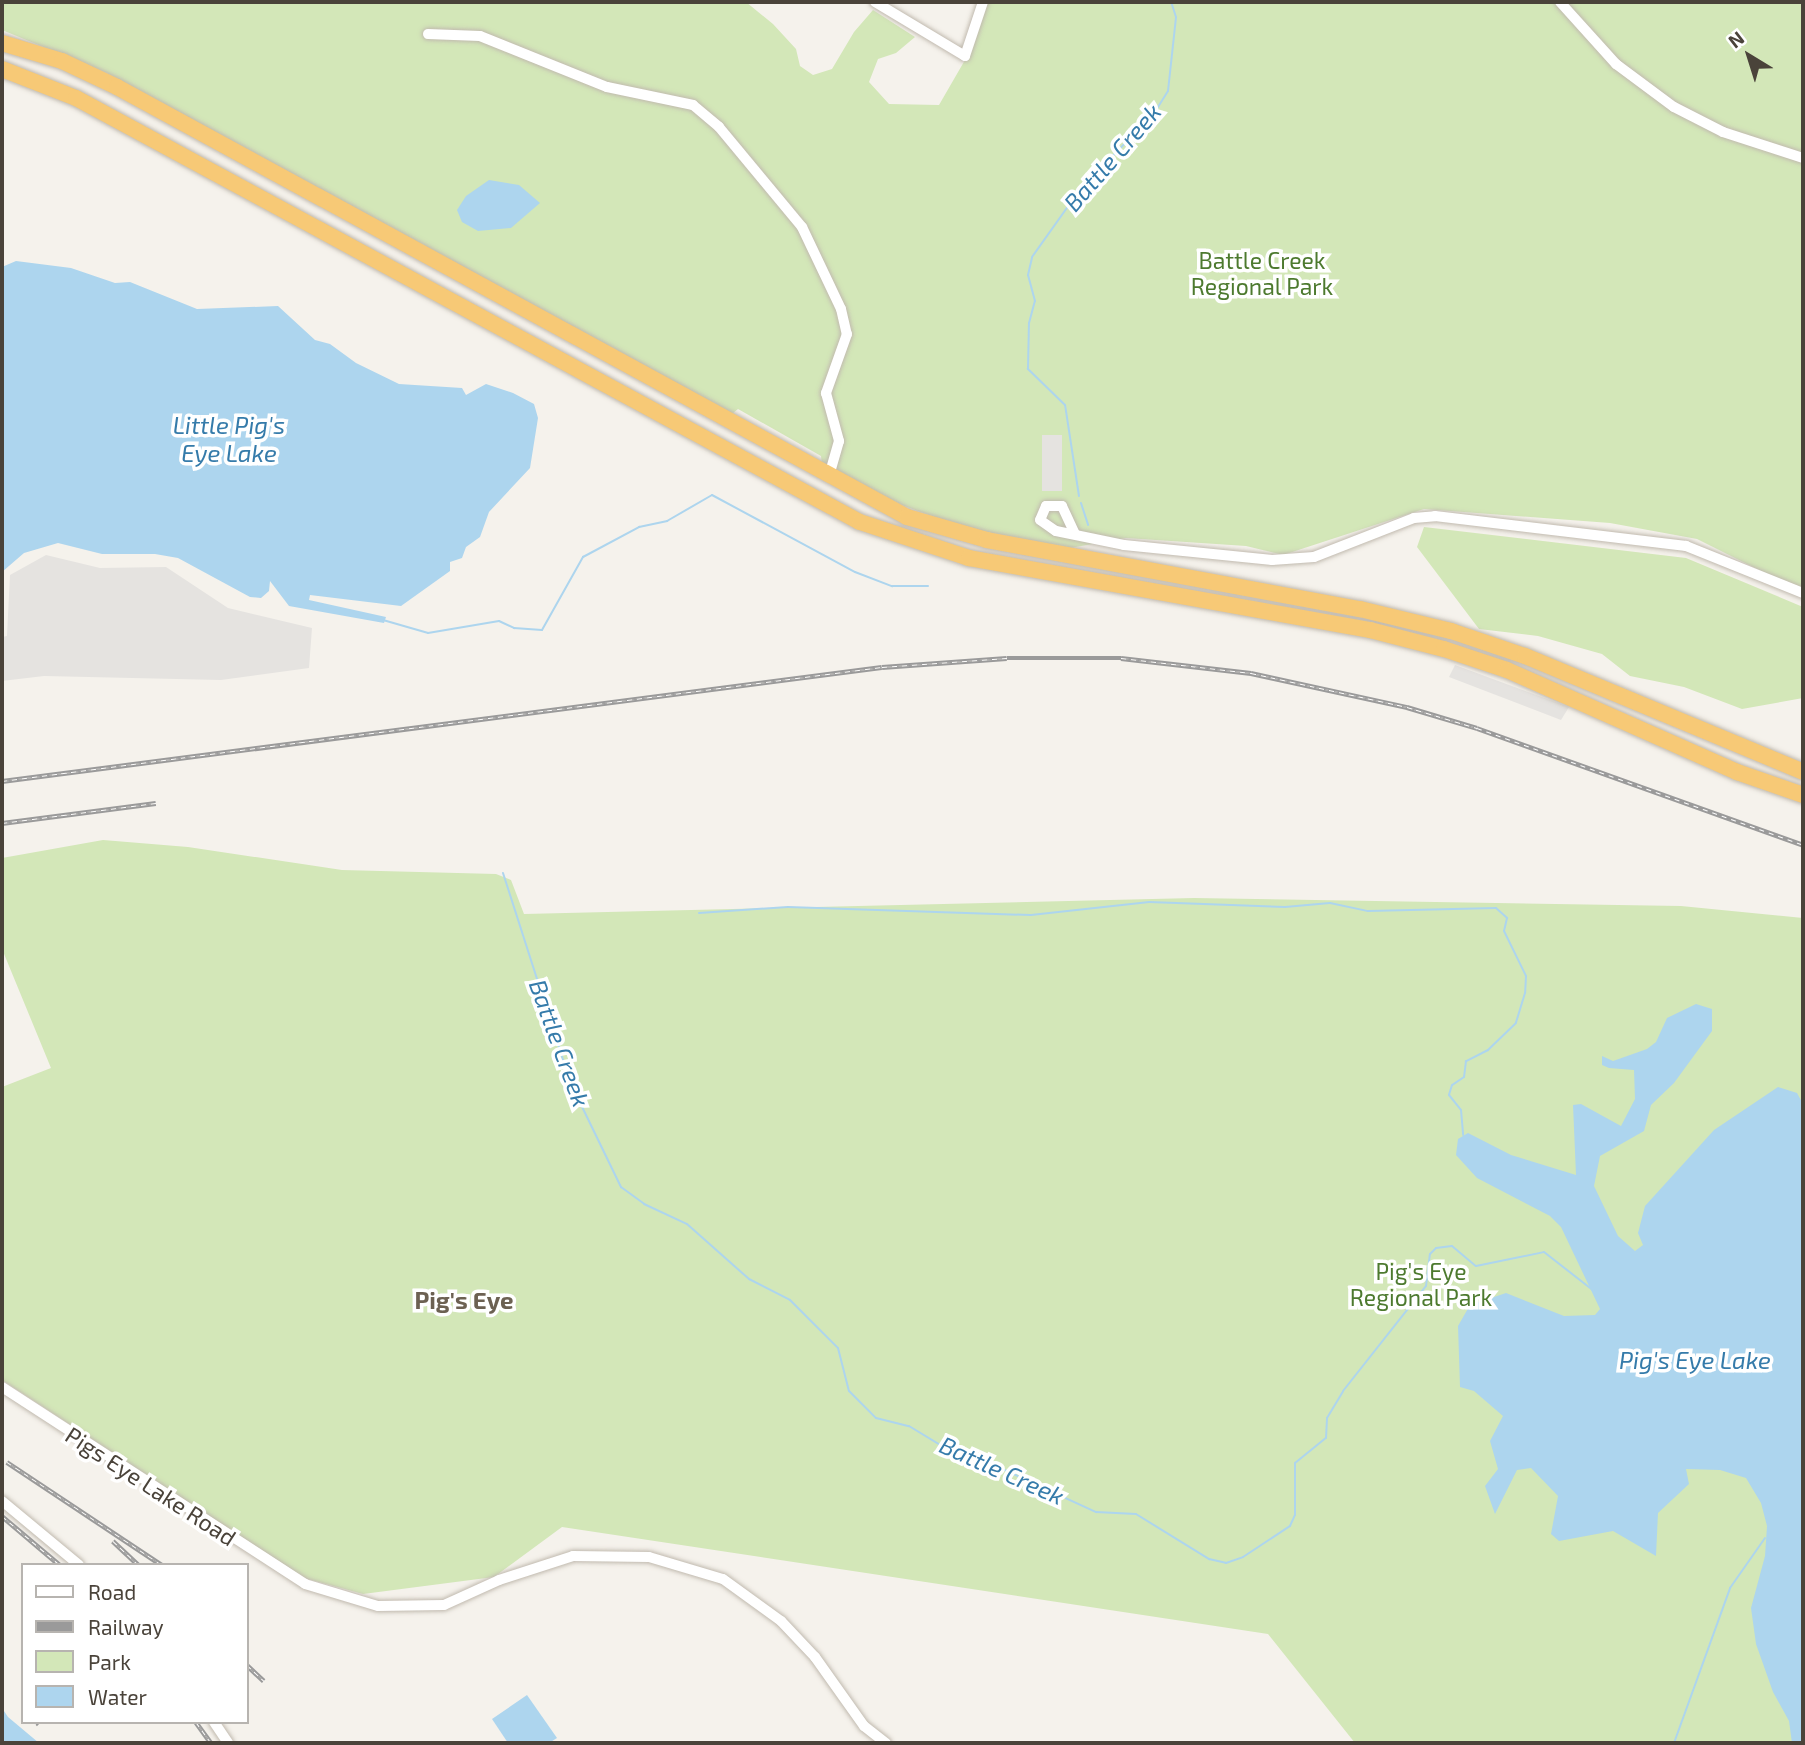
<!DOCTYPE html>
<html>
<head>
<meta charset="utf-8">
<style>
  body { margin:0 }
  #map { position:relative; width:1805px; height:1745px; overflow:hidden; background:#f5f2ec; font-family:"Exo 2",sans-serif }
  div>[style] { position:absolute }
  [style*='--x'] { left:calc(var(--x)*1px); top:calc(var(--y)*1px); width:calc(var(--w)*1px); rotate:calc(var(--a)*1deg) }
  .green>* { inset:0; background:#d3e7b8 }
  .parking>* { inset:0; background:#e5e3e0; transform-origin:0 0 }
  .water>* { inset:0; background:#add5ee }
  .stream>* { height:2px; margin:-1px; padding:0 1px; transform-origin:1px; border-radius:1px; background:#add5ee }
  .roads { filter:drop-shadow(0 0 2px #c1baaf) drop-shadow(0 0 2px #c1baaf) }
  .minor>* { height:10px; margin:-5px; padding:0 5px; transform-origin:5px; border-radius:5px; background:#fff }
  .highway>* { height:16px; margin:-8px; padding:0 8px; transform-origin:8px; border-radius:8px; background:#f7c976 }
  .rail>* { height:4.5px; margin-top:-2.25px; transform-origin:0; background:repeating-linear-gradient(90deg,#fff 0 5px,#9a9a9a 0 10px); box-sizing:border-box; border-block:2px solid #9a9a9a }
  span { translate:-50% -50%; white-space:nowrap; text-align:center; line-height:1.15; -webkit-text-stroke:7px #fff; paint-order:stroke }
  .park-label { font-size:23px; color:#4d7a2f }
  .street-label { font-size:23px; color:#4a433a }
  .water-label { font-size:24px; color:#357baa; font-style:italic }
  .neighbourhood-label { font-size:24px; color:#6c6152; font-weight:700 }
  .frame { position:absolute; inset:0; border:4px solid #4a433a; pointer-events:none }
  .legend { position:absolute; left:21px; top:1563px; width:228px; height:161px; box-sizing:border-box; background:#fff; border:2px solid #b7b4b0; margin:0; padding:9px 12px; list-style:none; font-size:21px; color:#4a433a }
  .legend li { display:flex; align-items:center; gap:14px; height:35px }
  .legend b { width:35px; border:2px solid #b7b4b0 }
  .north { position:absolute; left:1714px; top:21px; width:70px; height:70px; -webkit-text-stroke:5px #fff; paint-order:stroke; rotate:322deg; font-size:19px; font-weight:700; line-height:28px; text-align:center; color:#4a433a }
  .north::after { content:''; display:block; margin:auto; width:24px; height:32px; background:#4a433a; clip-path:polygon(50% 0,100% 100%,50% 72%,0 100%) }
</style>
</head>
<body>
<div id="map">
  <div class="green">
    <div style="clip-path:polygon(2px 2px,746px 2px,773px 24px,796px 49px,800px 66px,813px 75px,832px 69px,854px 32px,873px 10px,915px 37px,896px 53px,878px 59px,869px 82px,889px 104px,939px 105px,965px 60px,983px 2px,1803px 2px,1803px 592px,1697px 539px,1610px 523px,1424px 509px,1283px 555px,1246px 546px,1126px 538px,1070px 548px,961px 527px,902px 505px,822px 464px,821px 456px,738px 409px,722px 422px,296px 187px,107px 73px,2px 30px)"></div>
    <div style="clip-path:polygon(1424px 527px,1686px 558px,1803px 607px,1803px 698px,1742px 709px,1684px 687px,1630px 676px,1602px 654px,1538px 636px,1479px 629px,1417px 547px)"></div>
    <div style="clip-path:polygon(103px 840px,188px 847px,342px 870px,496px 874px,511px 880px,524px 914px,1194px 898px,1681px 906px,1803px 918px,1803px 1743px,1355px 1743px,1268px 1634px,562px 1527px,494px 1577px,363px 1594px,304px 1578px,2px 1380px,2px 1087px,51px 1068px,2px 949px,2px 858px)"></div>
  </div>
  <div class="parking">
    <div style="left:1042px;top:435px;width:20px;height:56px"></div>
    <div style="clip-path:polygon(46px 555px,100px 568px,166px 567px,228px 608px,312px 628px,309px 668px,221px 680px,44px 676px,2px 681px,2px 637px,7px 636px,10px 575px)"></div>
    <div style="clip-path:polygon(1455px 665px,1569px 707px,1561px 720px,1449px 677px)"></div>
  </div>
  <div class="water">
    <div style="clip-path:polygon(489px 180px,519px 185px,540px 203px,511px 228px,478px 231px,462px 222px,457px 210px,466px 196px)"></div>
    <div style="clip-path:polygon(16px 261px,71px 268px,115px 283px,130px 282px,197px 309px,278px 306px,315px 340px,330px 344px,356px 363px,399px 384px,462px 388px,466px 395px,486px 384px,513px 393px,534px 404px,538px 418px,530px 468px,489px 512px,480px 537px,466px 547px,462px 558px,450px 562px,450px 571px,401px 606px,310px 595px,309px 600px,386px 617px,384px 623px,289px 606px,270px 581px,269px 591px,261px 598px,250px 597px,178px 558px,155px 554px,102px 554px,58px 543px,24px 553px,2px 572px,2px 267px)"></div>
    <div style="clip-path:polygon(1696px 1004px,1712px 1009px,1712px 1031px,1674px 1083px,1651px 1105px,1644px 1131px,1600px 1156px,1594px 1186px,1618px 1236px,1635px 1251px,1643px 1245px,1638px 1233px,1645px 1206px,1714px 1130px,1778px 1087px,1797px 1093px,1803px 1104px,1803px 1743px,1792px 1743px,1789px 1721px,1773px 1692px,1756px 1644px,1751px 1608px,1765px 1556px,1767px 1526px,1761px 1503px,1746px 1478px,1720px 1470px,1686px 1469px,1689px 1484px,1658px 1513px,1656px 1556px,1613px 1531px,1559px 1541px,1551px 1534px,1558px 1496px,1531px 1468px,1517px 1470px,1495px 1514px,1485px 1486px,1498px 1469px,1490px 1441px,1503px 1416px,1474px 1391px,1460px 1387px,1458px 1326px,1470px 1305px,1506px 1293px,1564px 1316px,1595px 1315px,1600px 1309px,1561px 1227px,1550px 1216px,1477px 1178px,1456px 1155px,1458px 1139px,1468px 1133px,1511px 1155px,1576px 1175px,1573px 1105px,1581px 1104px,1621px 1126px,1635px 1099px,1634px 1070px,1609px 1068px,1602px 1065px,1602px 1056px,1613px 1061px,1647px 1049px,1656px 1042px,1667px 1018px)"></div>
    <div style="clip-path:polygon(527px 1695px,557px 1738px,549px 1743px,508px 1743px,492px 1719px)"></div>
    <div style="clip-path:polygon(2px 1708px,8px 1717px,39px 1743px,2px 1743px)"></div>
  </div>
  <div class="stream">
    <div style="--x:1079;--y:496;--w:92;--a:-98.7"></div>
    <div style="--x:1065;--y:405;--w:52;--a:-135.8"></div>
    <div style="--x:1028;--y:369;--w:46;--a:-88.8"></div>
    <div style="--x:1029;--y:323;--w:23;--a:-75"></div>
    <div style="--x:1035;--y:301;--w:27;--a:-105"></div>
    <div style="--x:1028;--y:275;--w:18;--a:-77"></div>
    <div style="--x:1032;--y:257;--w:85;--a:-54.6"></div>
    <div style="--x:1081;--y:188;--w:103;--a:-45.4"></div>
    <div style="--x:1153;--y:115;--w:28;--a:-58"></div>
    <div style="--x:1168;--y:91;--w:74;--a:-83.8"></div>
    <div style="--x:1176;--y:17;--w:16;--a:-108"></div>
    <div style="--x:1081;--y:503;--w:23;--a:72"></div>
    <div style="--x:383;--y:620;--w:47;--a:16.1"></div>
    <div style="--x:428;--y:633;--w:72;--a:-9.6"></div>
    <div style="--x:499;--y:621;--w:17;--a:25"></div>
    <div style="--x:514;--y:628;--w:28;--a:4"></div>
    <div style="--x:542;--y:630;--w:84;--a:-60.7"></div>
    <div style="--x:583;--y:557;--w:64;--a:-28.2"></div>
    <div style="--x:639;--y:527;--w:29;--a:-12"></div>
    <div style="--x:667;--y:521;--w:52;--a:-30"></div>
    <div style="--x:712;--y:495;--w:162;--a:28.3"></div>
    <div style="--x:855;--y:572;--w:40;--a:21"></div>
    <div style="--x:892;--y:586;--w:36;--a:0"></div>
    <div style="--x:503;--y:873;--w:219;--a:72.2"></div>
    <div style="--x:570;--y:1082;--w:117;--a:64.1"></div>
    <div style="--x:621;--y:1187;--w:29;--a:36"></div>
    <div style="--x:644;--y:1204;--w:47;--a:24.9"></div>
    <div style="--x:687;--y:1224;--w:83;--a:41.6"></div>
    <div style="--x:749;--y:1279;--w:46;--a:27.1"></div>
    <div style="--x:790;--y:1300;--w:68;--a:45"></div>
    <div style="--x:838;--y:1348;--w:44;--a:75.7"></div>
    <div style="--x:849;--y:1391;--w:38;--a:45"></div>
    <div style="--x:876;--y:1418;--w:34;--a:14"></div>
    <div style="--x:909;--y:1426;--w:60;--a:31.3"></div>
    <div style="--x:960;--y:1457;--w:39;--a:15"></div>
    <div style="--x:998;--y:1467;--w:108;--a:24.7"></div>
    <div style="--x:1096;--y:1512;--w:40;--a:2.9"></div>
    <div style="--x:1136;--y:1514;--w:86;--a:31.7"></div>
    <div style="--x:1209;--y:1559;--w:17;--a:13"></div>
    <div style="--x:1226;--y:1563;--w:18;--a:-19"></div>
    <div style="--x:1243;--y:1557;--w:56;--a:-33.4"></div>
    <div style="--x:1290;--y:1526;--w:12;--a:-66"></div>
    <div style="--x:1295;--y:1515;--w:52;--a:-90"></div>
    <div style="--x:1295;--y:1463;--w:40;--a:-39"></div>
    <div style="--x:1326;--y:1438;--w:20;--a:-87"></div>
    <div style="--x:1327;--y:1418;--w:31;--a:-59"></div>
    <div style="--x:1343;--y:1391;--w:134;--a:-51.7"></div>
    <div style="--x:1426;--y:1286;--w:32;--a:-83"></div>
    <div style="--x:1430;--y:1254;--w:8;--a:-45"></div>
    <div style="--x:1436;--y:1248;--w:16;--a:-7"></div>
    <div style="--x:1452;--y:1246;--w:31;--a:40"></div>
    <div style="--x:1476;--y:1266;--w:69;--a:-11.6"></div>
    <div style="--x:1544;--y:1252;--w:63;--a:38"></div>
    <div style="--x:699;--y:913;--w:89;--a:-3.9"></div>
    <div style="--x:788;--y:907;--w:243;--a:1.9"></div>
    <div style="--x:1031;--y:915;--w:119;--a:-6.3"></div>
    <div style="--x:1149;--y:902;--w:136;--a:2.1"></div>
    <div style="--x:1285;--y:907;--w:45;--a:-5.1"></div>
    <div style="--x:1330;--y:903;--w:39;--a:12"></div>
    <div style="--x:1368;--y:911;--w:128;--a:-1.3"></div>
    <div style="--x:1496;--y:908;--w:15;--a:42"></div>
    <div style="--x:1507;--y:918;--w:13;--a:103"></div>
    <div style="--x:1504;--y:931;--w:50;--a:63.9"></div>
    <div style="--x:1526;--y:976;--w:17;--a:93"></div>
    <div style="--x:1525;--y:993;--w:31;--a:107"></div>
    <div style="--x:1516;--y:1023;--w:39;--a:136"></div>
    <div style="--x:1488;--y:1050;--w:25;--a:153"></div>
    <div style="--x:1466;--y:1061;--w:16;--a:97"></div>
    <div style="--x:1464;--y:1077;--w:14;--a:146"></div>
    <div style="--x:1452;--y:1085;--w:10;--a:107"></div>
    <div style="--x:1449;--y:1095;--w:19;--a:51"></div>
    <div style="--x:1461;--y:1110;--w:25;--a:85"></div>
    <div style="--x:1674;--y:1743;--w:165;--a:-70.1"></div>
    <div style="--x:1730;--y:1588;--w:61;--a:-55"></div>
  </div>
  <div class="roads">
    <div class="minor">
      <div style="--x:875;--y:2;--w:105;--a:31"></div>
      <div style="--x:965;--y:56;--w:57;--a:-71.6"></div>
      <div style="--x:1560;--y:2;--w:84;--a:47.9"></div>
      <div style="--x:1616;--y:64;--w:72;--a:36.6"></div>
      <div style="--x:1674;--y:107;--w:55;--a:27"></div>
      <div style="--x:1723;--y:132;--w:84;--a:18"></div>
      <div style="--x:428;--y:34;--w:52;--a:2.2"></div>
      <div style="--x:480;--y:36;--w:137;--a:21.9"></div>
      <div style="--x:607;--y:87;--w:88;--a:11.8"></div>
      <div style="--x:693;--y:105;--w:34;--a:40"></div>
      <div style="--x:719;--y:127;--w:130;--a:50.3"></div>
      <div style="--x:802;--y:227;--w:91;--a:64.6"></div>
      <div style="--x:841;--y:309;--w:26;--a:77"></div>
      <div style="--x:847;--y:334;--w:63;--a:109.6"></div>
      <div style="--x:826;--y:393;--w:50;--a:74.8"></div>
      <div style="--x:839;--y:441;--w:36;--a:106"></div>
      <div style="--x:1075;--y:534;--w:31;--a:-115"></div>
      <div style="--x:1062;--y:506;--w:16;--a:180"></div>
      <div style="--x:1046;--y:506;--w:15;--a:113"></div>
      <div style="--x:1040;--y:520;--w:19;--a:35"></div>
      <div style="--x:1056;--y:531;--w:69;--a:11.6"></div>
      <div style="--x:1124;--y:545;--w:149;--a:5.8"></div>
      <div style="--x:1272;--y:560;--w:42;--a:-4.1"></div>
      <div style="--x:1314;--y:557;--w:107;--a:-21.3"></div>
      <div style="--x:1414;--y:518;--w:21;--a:-5"></div>
      <div style="--x:1435;--y:516;--w:253;--a:6.8"></div>
      <div style="--x:1686;--y:546;--w:126;--a:21.9"></div>
      <div style="--x:2;--y:1387;--w:361;--a:33"></div>
      <div style="--x:305;--y:1584;--w:76;--a:16.8"></div>
      <div style="--x:378;--y:1606;--w:66;--a:-0.9"></div>
      <div style="--x:444;--y:1605;--w:60;--a:-24.4"></div>
      <div style="--x:499;--y:1580;--w:78;--a:-18"></div>
      <div style="--x:573;--y:1556;--w:76;--a:0.8"></div>
      <div style="--x:649;--y:1557;--w:77;--a:16.6"></div>
      <div style="--x:723;--y:1579;--w:72;--a:35.9"></div>
      <div style="--x:781;--y:1621;--w:50;--a:46.6"></div>
      <div style="--x:815;--y:1657;--w:85;--a:54.6"></div>
      <div style="--x:864;--y:1726;--w:28;--a:38"></div>
      <div style="--x:2;--y:1501;--w:100;--a:39.7"></div>
      <div style="--x:214;--y:1722;--w:25;--a:56"></div>
    </div>
    <div class="highway">
      <div style="--x:2;--y:43;--w:63;--a:16.7"></div>
      <div style="--x:62;--y:61;--w:61;--a:25.3"></div>
      <div style="--x:117;--y:87;--w:899;--a:28.56"></div>
      <div style="--x:907;--y:517;--w:83;--a:16"></div>
      <div style="--x:987;--y:540;--w:379;--a:10.5"></div>
      <div style="--x:1360;--y:609;--w:94;--a:13.6"></div>
      <div style="--x:1451;--y:631;--w:78;--a:18.7"></div>
      <div style="--x:1525;--y:656;--w:301;--a:22.6"></div>
      <div style="--x:2;--y:69;--w:79;--a:21.4"></div>
      <div style="--x:76;--y:98;--w:891;--a:28.41"></div>
      <div style="--x:860;--y:522;--w:115;--a:18.3"></div>
      <div style="--x:969;--y:558;--w:407;--a:10.2"></div>
      <div style="--x:1370;--y:630;--w:76;--a:14.4"></div>
      <div style="--x:1444;--y:649;--w:66;--a:18.4"></div>
      <div style="--x:1507;--y:670;--w:252;--a:23.9"></div>
      <div style="--x:1737;--y:772;--w:70;--a:19.2"></div>
    </div>
  </div>
  <div class="rail">
    <div style="--x:2;--y:781;--w:887;--a:-7.38"></div>
    <div style="--x:882;--y:667;--w:125;--a:-4.1"></div>
    <div style="--x:1007;--y:658;--w:114;--a:0"></div>
    <div style="--x:1121;--y:658;--w:131;--a:6.6"></div>
    <div style="--x:1251;--y:673;--w:160;--a:12.3"></div>
    <div style="--x:1407;--y:707;--w:73;--a:16.7"></div>
    <div style="--x:1477;--y:728;--w:346;--a:19.7"></div>
    <div style="--x:2;--y:823;--w:155;--a:-7.4"></div>
    <div style="--x:7;--y:1462;--w:186;--a:33.6"></div>
    <div style="--x:2;--y:1516;--w:76;--a:40.2"></div>
    <div style="--x:113;--y:1541;--w:35;--a:43"></div>
    <div style="--x:247;--y:1665;--w:23;--a:43"></div>
    <div style="--x:196;--y:1722;--w:26;--a:54"></div>
    <div style="--x:35;--y:1724;--w:3;--a:-45"></div>
  </div>
  <div class="park-label">
    <span style="left:1262px;top:273px">Battle Creek<br>Regional Park</span>
    <span style="left:1421px;top:1284px">Pig's Eye<br>Regional Park</span>
  </div>
  <div class="street-label">
    <span style="left:151px;top:1486px;rotate:33deg">Pigs Eye Lake Road</span>
  </div>
  <div class="water-label">
    <span style="left:1112px;top:157px;rotate:-49deg">Battle Creek</span>
    <span style="left:229px;top:439px">Little Pig's<br>Eye Lake</span>
    <span style="left:560px;top:1043px;rotate:70deg">Battle Creek</span>
    <span style="left:1695px;top:1360px">Pig's Eye Lake</span>
    <span style="left:1002px;top:1470px;rotate:24deg">Battle Creek</span>
  </div>
  <div class="neighbourhood-label">
    <span style="left:464px;top:1300px">Pig's Eye</span>
  </div>
  <div class="frame"></div>
  <ul class="legend">
  <li><b style="height:9px;background:#fff"></b>Road</li>
  <li><b style="height:9px;background:#9a9a9a"></b>Railway</li>
  <li><b style="height:19px;background:#d3e7b8"></b>Park</li>
  <li><b style="height:19px;background:#add5ee"></b>Water</li>
  </ul>
  <div class="north">N</div>
</div>
</body>
</html>
